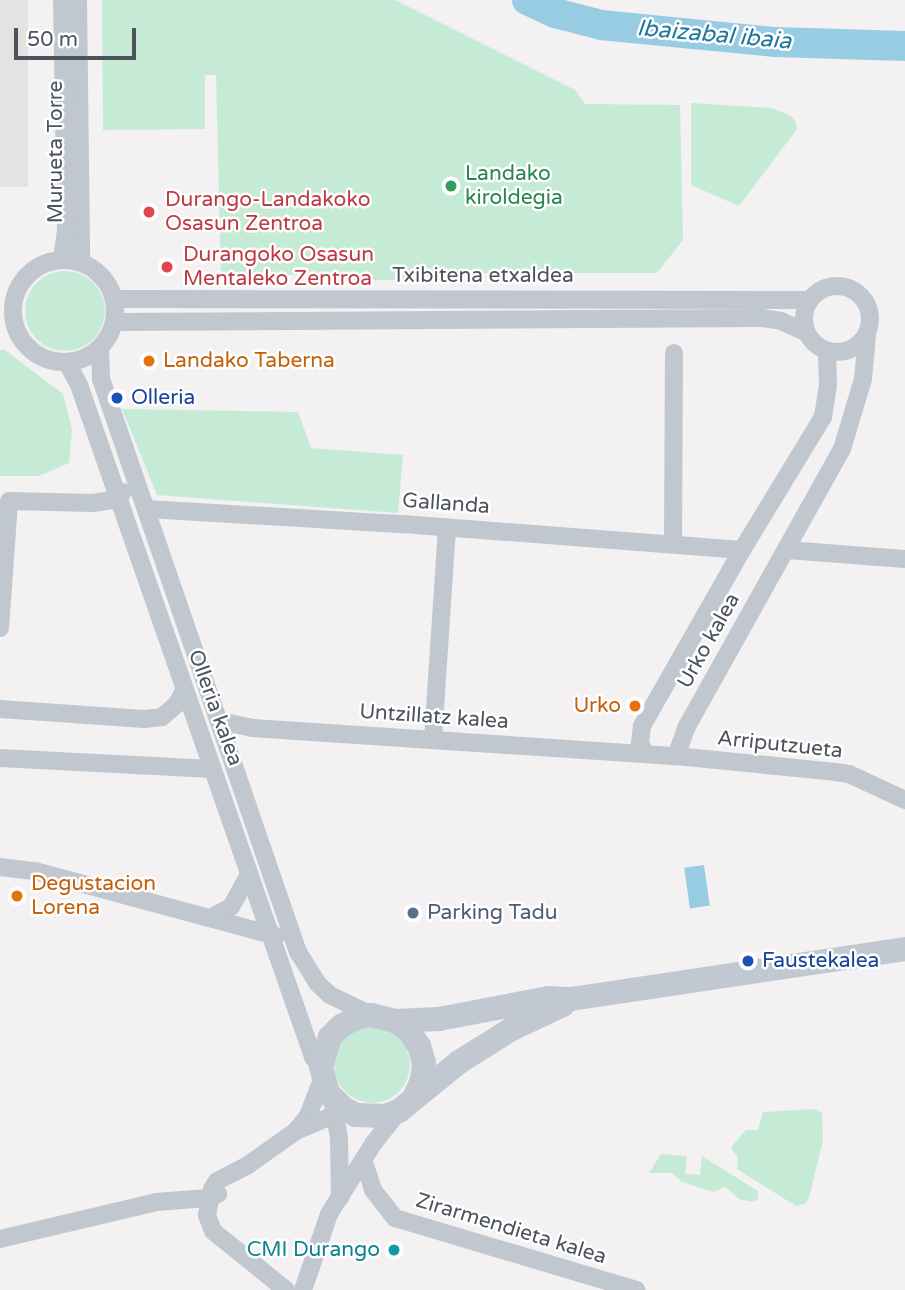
<!DOCTYPE html>
<html>
<head>
<meta charset="utf-8">
<style>
  body { margin:0 }
  #map { position:relative; width:905px; height:1290px; overflow:hidden; background:#f3f1f1; font-family:"Varela Round",sans-serif }
  div>[style] { position:absolute }
  [style*='--x'] { left:calc(var(--x)*1px); top:calc(var(--y)*1px); width:calc(var(--w)*1px); rotate:calc(var(--a)*1deg) }
  .education>* { inset:0; background:#e4e3e2; transform-origin:0 0 }
  .green>* { inset:0; background:#c5ebd7 }
  .round { border-radius:50% }
  .water>* { inset:0; background:#97cce3; transform-origin:0 0 }
  .river>* { height:30px; margin:-15px; padding:0 15px; transform-origin:15px; border-radius:15px; background:#97cce3 }
  .minor>* { height:18px; margin:-9px; padding:0 9px; transform-origin:9px; border-radius:9px; background:#c1c7ce }
  .minor>.ring { margin:-9px; padding:0; box-sizing:content-box; background:none; border:18px solid #c1c7ce; border-radius:50% }
  .secondary>* { height:24px; margin:-12px; padding:0 12px; transform-origin:12px; border-radius:12px; background:#c1c8d2 }
  .dots>* { width:19px; height:19px; translate:-50% -50%; box-sizing:border-box; border:4px solid #fff; border-radius:50% }
  span { translate:-50% -50%; white-space:nowrap; text-align:center; line-height:1.15; -webkit-text-stroke:5px #fff; paint-order:stroke }
  .street-label { font-size:21px; color:#4b535d }
  .leisure-label { font-size:21px; color:#27864d }
  .left { translate:0 -50%; text-align:left }
  .health-label { font-size:21px; color:#be3a42 }
  .food-label { font-size:21px; color:#c56008 }
  .right { translate:-100% -50%; text-align:right }
  .transit-label { font-size:21px; color:#164399 }
  .service-label { font-size:21px; color:#4e5e75 }
  .culture-label { font-size:21px; color:#0d838f }
  .water-label { font-size:23px; color:#1c779e; font-style:italic }
  .scale { position:absolute; left:14px; top:28px; width:122px; height:32px; box-sizing:border-box; border:4px solid #4b535d; border-top:0; padding-left:9px; font-size:21px; line-height:24px; white-space:nowrap; color:#4b535d; -webkit-text-stroke:5px #fff; paint-order:stroke }
</style>
</head>
<body>
<div id="map">
  <div class="education">
    <div style="left:0;top:0;width:28px;height:187px"></div>
  </div>
  <div class="green">
    <div style="clip-path:polygon(102px 0,395px 0,575px 90px,585px 104px,680px 105px,683px 240px,657px 273px,405px 273px,405px 280px,343px 280px,342px 275px,221px 275px,216px 75px,205px 75px,205px 129px,103px 130px)"></div>
    <div style="clip-path:polygon(691px 103px,772px 108px,791px 116px,796px 122px,797px 129px,739px 206px,691px 185px)"></div>
    <div class="round" style="left:25px;top:271px;width:80px;height:80px"></div>
    <div style="clip-path:polygon(0 350px,5px 350px,63px 394px,72px 429px,69px 463px,39px 476px,0 476px)"></div>
    <div style="clip-path:polygon(122px 409px,298px 412px,311px 448px,403px 455px,398px 513px,157px 495px)"></div>
    <div class="round" style="left:334px;top:1027px;width:76px;height:76px"></div>
    <div style="clip-path:polygon(815px 1109px,822px 1113px,823px 1140px,809px 1198px,806px 1203px,796px 1206px,737px 1169px,738px 1157px,732px 1150px,732px 1146px,746px 1130px,758px 1130px,763px 1112px)"></div>
    <div style="clip-path:polygon(661px 1154px,687px 1156px,685px 1174px,700px 1175px,702px 1156px,758px 1191px,758px 1199px,752px 1202px,739px 1199px,725px 1187px,713px 1192px,682px 1182px,672px 1173px,649px 1173px)"></div>
  </div>
  <div class="water">
    <div style="left:704px;top:865px;width:41px;height:20px;rotate:82deg"></div>
  </div>
  <div class="river">
    <div style="--x:527;--y:0;--w:31;--a:25"></div>
    <div style="--x:555;--y:13;--w:48;--a:14.6"></div>
    <div style="--x:601;--y:25;--w:175;--a:5.6"></div>
    <div style="--x:775;--y:42;--w:130;--a:1.8"></div>
  </div>
  <div class="minor">
    <div style="--x:78;--y:0;--w:262;--a:89.3"></div>
    <div style="--x:62;--y:259;--w:30;--a:-82"></div>
    <div style="--x:66;--y:229;--w:229;--a:-91"></div>
    <div class="ring" style="left:13px;top:260px;width:84px;height:84px"></div>
    <div class="ring" style="left:804px;top:286px;width:48px;height:48px"></div>
    <div style="--x:114;--y:299;--w:696;--a:0.08"></div>
    <div style="--x:114;--y:322;--w:648;--a:-0.35"></div>
    <div style="--x:762;--y:318;--w:19;--a:9"></div>
    <div style="--x:781;--y:321;--w:27;--a:24"></div>
    <div style="--x:100;--y:348;--w:31;--a:88"></div>
    <div style="--x:101;--y:379;--w:606;--a:71.03"></div>
    <div style="--x:298;--y:952;--w:36;--a:58"></div>
    <div style="--x:317;--y:983;--w:18;--a:43"></div>
    <div style="--x:330;--y:995;--w:46;--a:26"></div>
    <div style="--x:67;--y:363;--w:25;--a:61"></div>
    <div style="--x:79;--y:385;--w:712;--a:70.8"></div>
    <div style="--x:313;--y:1057;--w:13;--a:51"></div>
    <div style="--x:147;--y:509;--w:256;--a:3.4"></div>
    <div style="--x:403;--y:524;--w:340;--a:4.4"></div>
    <div style="--x:673;--y:543;--w:190;--a:-89.7"></div>
    <div style="--x:787;--y:550;--w:118;--a:4.4"></div>
    <div style="--x:0;--y:628;--w:127;--a:-85.9"></div>
    <div style="--x:9;--y:501;--w:84;--a:1.4"></div>
    <div style="--x:93;--y:503;--w:24;--a:-9"></div>
    <div style="--x:117;--y:499;--w:9;--a:-49"></div>
    <div style="--x:0;--y:709;--w:144;--a:4"></div>
    <div style="--x:144;--y:719;--w:18;--a:-6"></div>
    <div style="--x:162;--y:717;--w:20;--a:-41"></div>
    <div style="--x:177;--y:704;--w:16;--a:-63"></div>
    <div style="--x:220;--y:721;--w:33;--a:12"></div>
    <div style="--x:252;--y:728;--w:425;--a:3.8"></div>
    <div style="--x:676;--y:756;--w:160;--a:5.7"></div>
    <div style="--x:835;--y:772;--w:14;--a:8"></div>
    <div style="--x:849;--y:774;--w:62;--a:24.9"></div>
    <div style="--x:433;--y:739;--w:212;--a:-86.2"></div>
    <div style="--x:646;--y:754;--w:12;--a:-121"></div>
    <div style="--x:640;--y:744;--w:18;--a:-84"></div>
    <div style="--x:642;--y:726;--w:202;--a:-60.4"></div>
    <div style="--x:742;--y:550;--w:156;--a:-58.7"></div>
    <div style="--x:823;--y:417;--w:33;--a:-81"></div>
    <div style="--x:828;--y:384;--w:32;--a:-92"></div>
    <div style="--x:676;--y:756;--w:30;--a:-70"></div>
    <div style="--x:686;--y:728;--w:320;--a:-60.8"></div>
    <div style="--x:842;--y:449;--w:73;--a:-73.3"></div>
    <div style="--x:863;--y:379;--w:43;--a:-84.7"></div>
    <div style="--x:0;--y:758;--w:212;--a:3"></div>
    <div style="--x:0;--y:867;--w:35;--a:7"></div>
    <div style="--x:35;--y:871;--w:250;--a:15.1"></div>
    <div style="--x:212;--y:917;--w:21;--a:-28"></div>
    <div style="--x:231;--y:907;--w:38;--a:-61"></div>
    <div style="--x:333;--y:1104;--w:34;--a:80"></div>
    <div style="--x:339;--y:1137;--w:61;--a:89.1"></div>
    <div style="--x:296;--y:1131;--w:19;--a:-51"></div>
    <div style="--x:308;--y:1116;--w:42;--a:-69"></div>
    <div style="--x:364;--y:1162;--w:29;--a:72"></div>
    <div style="--x:373;--y:1190;--w:36;--a:52"></div>
    <div style="--x:395;--y:1218;--w:252;--a:16.6"></div>
    <div style="--x:0;--y:1239;--w:160;--a:-13.3"></div>
    <div style="--x:156;--y:1202;--w:52;--a:-4.4"></div>
    <div style="--x:208;--y:1198;--w:11;--a:-22"></div>
    <div style="--x:286;--y:1290;--w:94;--a:-141.1"></div>
    <div style="--x:213;--y:1231;--w:17;--a:-111"></div>
    <div style="--x:207;--y:1215;--w:26;--a:-79"></div>
    <div style="--x:212;--y:1189;--w:9;--a:-58"></div>
    <div style="--x:217;--y:1181;--w:35;--a:-27"></div>
    <div style="--x:248;--y:1165;--w:59;--a:-35.3"></div>
    <div style="--x:296;--y:1131;--w:54;--a:-22.8"></div>
    <div style="--x:303;--y:1290;--w:80;--a:-71.1"></div>
    <div style="--x:329;--y:1214;--w:83;--a:-57.8"></div>
    <div style="--x:373;--y:1144;--w:42;--a:-51.8"></div>
  </div>
  <div class="secondary">
    <div style="--x:395;--y:1021;--w:44;--a:-2.6"></div>
    <div style="--x:439;--y:1019;--w:112;--a:-10.8"></div>
    <div style="--x:549;--y:998;--w:22;--a:3"></div>
    <div style="--x:571;--y:999;--w:338;--a:-8.5"></div>
    <div style="--x:415;--y:1096;--w:17;--a:-66"></div>
    <div style="--x:422;--y:1080;--w:17;--a:-83"></div>
    <div style="--x:424;--y:1063;--w:18;--a:-106"></div>
    <div style="--x:419;--y:1046;--w:18;--a:-124"></div>
    <div style="--x:409;--y:1031;--w:17;--a:-144"></div>
    <div style="--x:395;--y:1021;--w:25;--a:-166"></div>
    <div style="--x:371;--y:1015;--w:15;--a:169"></div>
    <div style="--x:356;--y:1018;--w:17;--a:152"></div>
    <div style="--x:341;--y:1026;--w:16;--a:135"></div>
    <div style="--x:330;--y:1037;--w:31;--a:107"></div>
    <div style="--x:321;--y:1067;--w:27;--a:75"></div>
    <div style="--x:328;--y:1093;--w:21;--a:45"></div>
    <div style="--x:343;--y:1108;--w:15;--a:28"></div>
    <div style="--x:356;--y:1115;--w:29;--a:2"></div>
    <div style="--x:385;--y:1116;--w:15;--a:-20"></div>
    <div style="--x:399;--y:1111;--w:77;--a:-39.2"></div>
    <div style="--x:459;--y:1062;--w:60;--a:-32.1"></div>
    <div style="--x:510;--y:1030;--w:59;--a:-25.3"></div>
  </div>
  <div class="dots">
    <div style="left:451px;top:186px;background:#2e9e5b"></div>
    <div style="left:149px;top:212px;background:#e0444e"></div>
    <div style="left:167px;top:267px;background:#e0444e"></div>
    <div style="left:149px;top:361px;background:#e8710a"></div>
    <div style="left:117px;top:398px;background:#1a4fb4"></div>
    <div style="left:635px;top:706px;background:#e8710a"></div>
    <div style="left:17px;top:896px;background:#e8710a"></div>
    <div style="left:413px;top:913px;background:#5c6f8a"></div>
    <div style="left:748px;top:961px;background:#1a4fb4"></div>
    <div style="left:394px;top:1250px;background:#0f9aa8"></div>
  </div>
  <div class="street-label">
    <span style="left:56px;top:152px;rotate:-90deg">Murueta Torre</span>
    <span style="left:483px;top:276px">Txibitena etxaldea</span>
    <span style="left:446px;top:504px;rotate:4deg">Gallanda</span>
    <span style="left:709px;top:641px;rotate:-61deg">Urko kalea</span>
    <span style="left:215px;top:708px;rotate:70deg">Olleria kalea</span>
    <span style="left:434px;top:717px;rotate:4deg">Untzillatz kalea</span>
    <span style="left:780px;top:745px;rotate:6deg">Arriputzueta</span>
    <span style="left:511px;top:1229px;rotate:17deg">Zirarmendieta kalea</span>
  </div>
  <div class="leisure-label">
    <span class="left" style="left:465px;top:186px">Landako<br>kiroldegia</span>
  </div>
  <div class="health-label">
    <span class="left" style="left:165px;top:212px">Durango-Landakoko<br>Osasun Zentroa</span>
    <span class="left" style="left:183px;top:267px">Durangoko Osasun<br>Mentaleko Zentroa</span>
  </div>
  <div class="food-label">
    <span class="left" style="left:163px;top:361px">Landako Taberna</span>
    <span class="right" style="left:621px;top:706px">Urko</span>
    <span class="left" style="left:31px;top:896px">Degustacion<br>Lorena</span>
  </div>
  <div class="transit-label">
    <span class="left" style="left:131px;top:398px">Olleria</span>
    <span class="left" style="left:762px;top:961px">Faustekalea</span>
  </div>
  <div class="service-label">
    <span class="left" style="left:427px;top:913px">Parking Tadu</span>
  </div>
  <div class="culture-label">
    <span class="right" style="left:380px;top:1250px">CMI Durango</span>
  </div>
  <div class="water-label">
    <span style="left:714px;top:35px;rotate:5deg">Ibaizabal ibaia</span>
  </div>
  <div class="scale">50 m</div>
</div>
</body>
</html>
